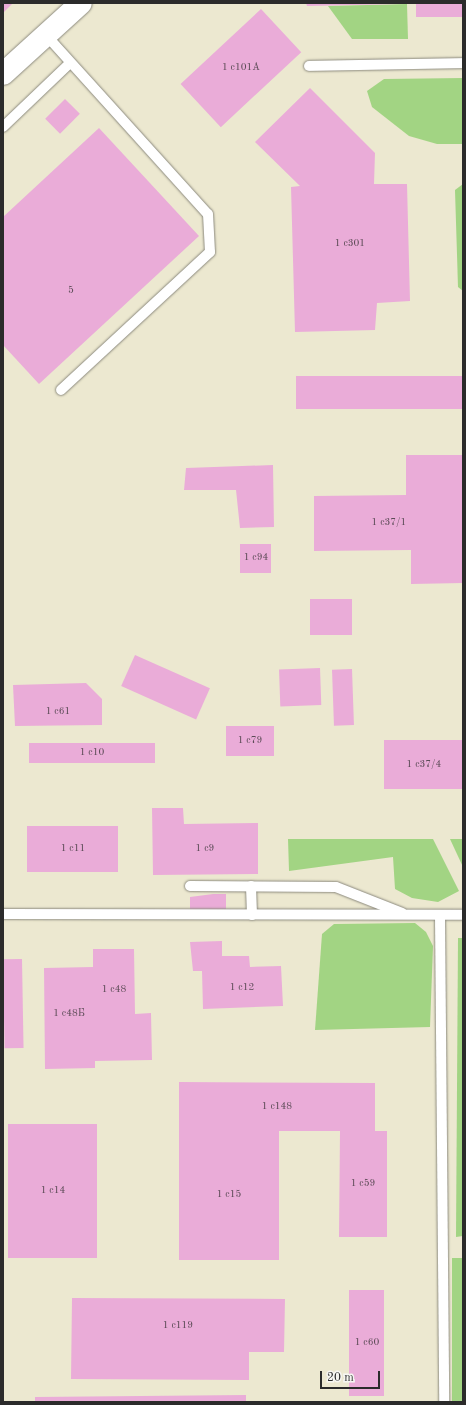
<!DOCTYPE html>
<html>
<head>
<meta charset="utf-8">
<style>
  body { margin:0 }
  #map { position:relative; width:466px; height:1405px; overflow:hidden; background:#ece8d0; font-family:"Old Standard TT",serif }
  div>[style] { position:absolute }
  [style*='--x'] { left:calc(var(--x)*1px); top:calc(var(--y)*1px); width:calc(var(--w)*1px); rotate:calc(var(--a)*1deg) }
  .green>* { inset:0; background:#a2d483; transform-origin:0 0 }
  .building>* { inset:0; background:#eaacd8; transform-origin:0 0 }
  .roads { filter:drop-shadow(0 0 1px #8c8a7e) drop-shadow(0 0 1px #8c8a7e) }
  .lane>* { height:10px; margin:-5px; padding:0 5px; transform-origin:5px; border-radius:5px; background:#fff }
  .secondary>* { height:22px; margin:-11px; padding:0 11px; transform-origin:11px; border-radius:11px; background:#fff }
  span { translate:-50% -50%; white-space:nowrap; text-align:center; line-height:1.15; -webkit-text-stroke:3.5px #f6f6f2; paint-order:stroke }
  .number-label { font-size:10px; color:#5b4b56 }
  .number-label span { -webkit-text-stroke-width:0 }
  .frame { position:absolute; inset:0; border:4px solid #2b2b2b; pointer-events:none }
  .scale { position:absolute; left:320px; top:1371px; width:60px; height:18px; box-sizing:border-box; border:2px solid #2b2b2b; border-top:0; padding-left:5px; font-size:12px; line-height:14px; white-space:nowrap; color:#2b2b2b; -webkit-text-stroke:3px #f6f6f2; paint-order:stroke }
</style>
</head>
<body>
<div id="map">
  <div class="green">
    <div style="clip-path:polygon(407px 4px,408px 39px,352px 39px,328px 6px)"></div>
    <div style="clip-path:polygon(463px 78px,463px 144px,437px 144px,409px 136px,372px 107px,367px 91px,384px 79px)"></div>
    <div style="clip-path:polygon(463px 184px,463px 291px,458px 287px,455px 190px)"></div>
    <div style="clip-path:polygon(288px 839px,433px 839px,459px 891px,438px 902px,412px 898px,395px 889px,393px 857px,289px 871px)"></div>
    <div style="clip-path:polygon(450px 839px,463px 839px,463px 867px)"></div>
    <div style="clip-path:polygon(415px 923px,426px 932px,433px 946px,430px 1027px,315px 1030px,322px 934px,334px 924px)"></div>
    <div style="clip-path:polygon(458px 938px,463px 938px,463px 1236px,456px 1237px)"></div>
    <div style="left:463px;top:1258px;width:144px;height:11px;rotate:90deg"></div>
  </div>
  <div class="building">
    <div style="clip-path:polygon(3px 3px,13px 3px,3px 13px)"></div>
    <div style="clip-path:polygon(306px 3px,399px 3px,399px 4px,307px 6px)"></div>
    <div style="left:416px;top:3px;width:47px;height:14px"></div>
    <div style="left:261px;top:9px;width:59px;height:110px;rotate:47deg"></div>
    <div style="clip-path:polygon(310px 88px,375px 153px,374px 184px,407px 184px,410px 301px,377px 303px,375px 330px,295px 332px,291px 187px,300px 186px,255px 142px)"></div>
    <div style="left:65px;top:99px;width:21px;height:28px;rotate:45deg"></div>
    <div style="clip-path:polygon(99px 128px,199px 236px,39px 384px,3px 345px,3px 217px)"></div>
    <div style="left:463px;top:376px;width:33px;height:167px;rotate:90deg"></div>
    <div style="clip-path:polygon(406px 455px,463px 455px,463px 583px,411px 584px,411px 550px,314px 551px,314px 496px,406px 495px)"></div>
    <div style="clip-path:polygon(273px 465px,274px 527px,240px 528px,236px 490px,184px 490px,186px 468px)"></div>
    <div style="left:240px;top:544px;width:31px;height:29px"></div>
    <div style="left:310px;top:599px;width:42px;height:36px"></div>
    <div style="left:135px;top:655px;width:82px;height:34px;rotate:24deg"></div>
    <div style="left:320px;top:668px;width:37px;height:41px;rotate:88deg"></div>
    <div style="left:352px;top:669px;width:56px;height:20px;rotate:88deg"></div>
    <div style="clip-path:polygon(86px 683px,102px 699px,102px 725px,15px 726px,13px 685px)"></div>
    <div style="left:226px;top:726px;width:48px;height:30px"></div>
    <div style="left:384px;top:740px;width:79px;height:49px"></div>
    <div style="left:29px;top:743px;width:126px;height:20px"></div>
    <div style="clip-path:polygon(152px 808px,183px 808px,184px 824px,258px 823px,258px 874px,153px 875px)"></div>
    <div style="left:27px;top:826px;width:91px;height:46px"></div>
    <div style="clip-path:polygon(213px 894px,226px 894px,226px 913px,190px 910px,190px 897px)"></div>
    <div style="clip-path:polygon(222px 941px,222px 956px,249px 956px,250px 967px,281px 966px,283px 1006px,203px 1009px,202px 971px,193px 971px,190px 942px)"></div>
    <div style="clip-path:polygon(93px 949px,134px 949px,135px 1014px,151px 1013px,152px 1060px,95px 1061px,95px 1068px,45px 1069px,44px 968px,93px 967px)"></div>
    <div style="left:22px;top:959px;width:89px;height:19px;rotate:89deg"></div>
    <div style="clip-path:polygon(179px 1082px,375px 1083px,375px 1131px,387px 1131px,387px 1237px,339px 1237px,340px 1131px,279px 1131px,279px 1260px,179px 1260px)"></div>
    <div style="left:97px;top:1124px;width:134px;height:89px;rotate:90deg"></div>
    <div style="left:349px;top:1290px;width:35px;height:106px"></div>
    <div style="clip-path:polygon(72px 1298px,285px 1299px,284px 1352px,249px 1352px,249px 1380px,71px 1379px)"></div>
    <div style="clip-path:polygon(246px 1395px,246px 1402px,35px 1402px,35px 1397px)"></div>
  </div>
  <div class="roads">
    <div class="lane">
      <div style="--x:46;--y:35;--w:241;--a:47.9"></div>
      <div style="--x:208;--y:214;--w:38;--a:87"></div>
      <div style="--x:210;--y:252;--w:203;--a:137.2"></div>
      <div style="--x:309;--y:66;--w:154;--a:-1.1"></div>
      <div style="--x:3;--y:127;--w:93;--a:-43.7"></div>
      <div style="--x:190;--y:886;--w:146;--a:0.4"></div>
      <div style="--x:336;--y:887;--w:71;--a:21.5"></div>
      <div style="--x:251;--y:886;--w:29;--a:88"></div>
      <div style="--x:3;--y:914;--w:460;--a:0.1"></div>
      <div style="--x:440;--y:916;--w:486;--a:89.5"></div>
    </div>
    <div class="secondary">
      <div style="--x:3;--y:74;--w:105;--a:-42.3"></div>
    </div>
  </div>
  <div class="number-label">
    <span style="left:241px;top:68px">1 с101А</span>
    <span style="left:350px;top:244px">1 с301</span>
    <span style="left:71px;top:291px">5</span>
    <span style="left:389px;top:523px">1 с37/1</span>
    <span style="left:256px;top:558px">1 с94</span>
    <span style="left:58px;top:712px">1 с61</span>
    <span style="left:250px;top:741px">1 с79</span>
    <span style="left:92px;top:753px">1 с10</span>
    <span style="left:424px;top:765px">1 с37/4</span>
    <span style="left:73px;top:849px">1 с11</span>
    <span style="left:205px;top:849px">1 с9</span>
    <span style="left:242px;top:988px">1 с12</span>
    <span style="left:114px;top:990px">1 с48</span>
    <span style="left:69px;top:1014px">1 с48Б</span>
    <span style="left:277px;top:1107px">1 с148</span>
    <span style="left:363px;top:1184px">1 с59</span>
    <span style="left:53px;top:1191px">1 с14</span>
    <span style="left:229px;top:1195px">1 с15</span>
    <span style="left:178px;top:1326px">1 с119</span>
    <span style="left:367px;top:1343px">1 с60</span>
  </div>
  <div class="frame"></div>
  <div class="scale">20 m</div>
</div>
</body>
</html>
